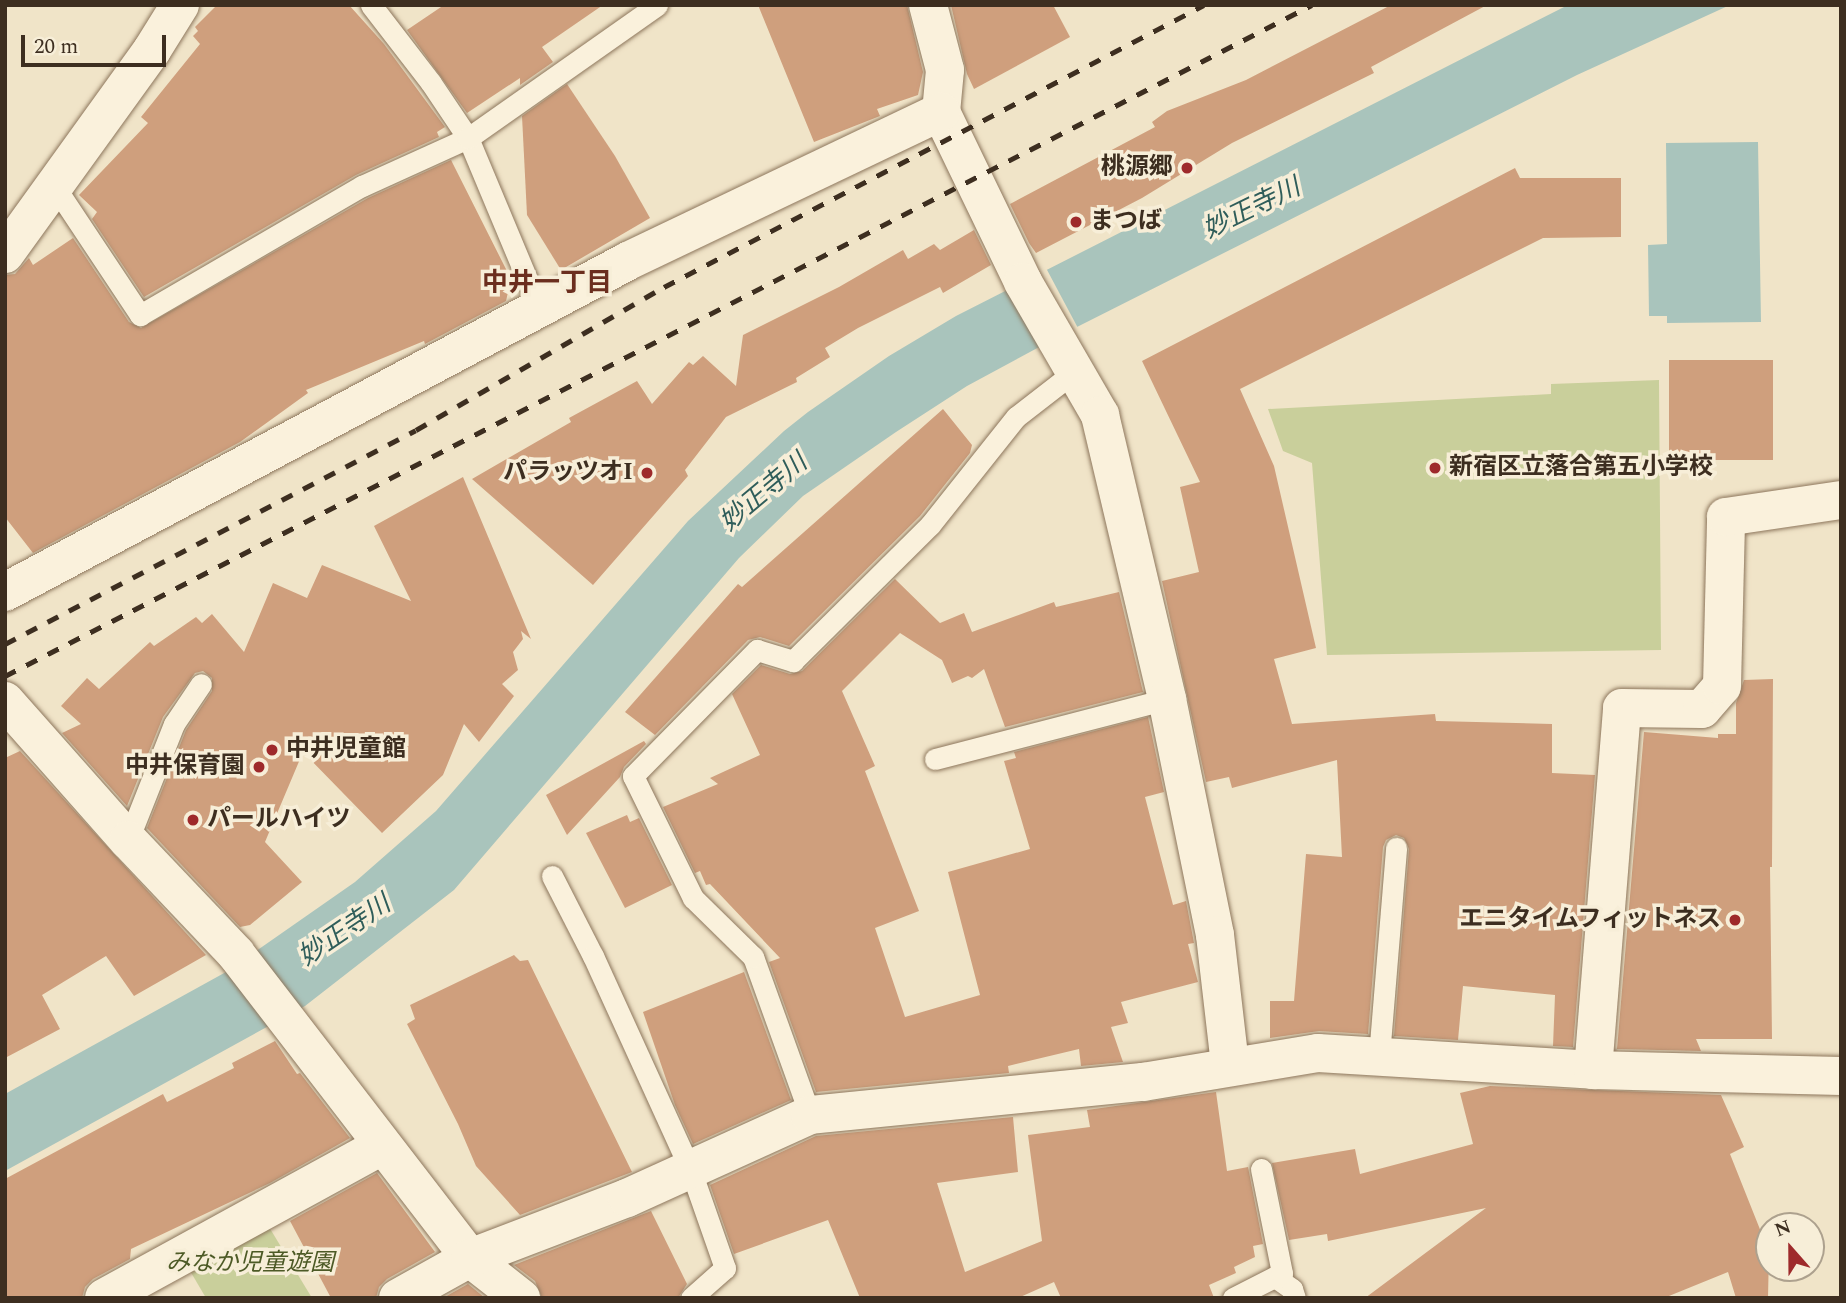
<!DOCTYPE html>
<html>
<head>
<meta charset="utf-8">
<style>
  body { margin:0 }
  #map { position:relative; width:1846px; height:1303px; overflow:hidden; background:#f0e4c8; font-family:Spectral,"Noto Sans JP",serif }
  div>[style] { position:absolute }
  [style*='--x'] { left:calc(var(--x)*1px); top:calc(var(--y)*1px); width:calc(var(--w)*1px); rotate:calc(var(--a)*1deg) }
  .green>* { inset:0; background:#c9cf9b }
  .water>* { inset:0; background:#a9c4bc }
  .pier>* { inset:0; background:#f0e4c8; transform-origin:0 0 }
  .building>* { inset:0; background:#cf9f7d; transform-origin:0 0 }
  .roads { filter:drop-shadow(0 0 2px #8d765c) drop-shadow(0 0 2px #8d765c) }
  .service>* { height:21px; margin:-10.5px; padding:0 10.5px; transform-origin:10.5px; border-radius:10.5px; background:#faf1dc }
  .minor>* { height:38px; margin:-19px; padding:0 19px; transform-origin:19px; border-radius:19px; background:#faf1dc }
  .rail>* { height:5px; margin-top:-2.5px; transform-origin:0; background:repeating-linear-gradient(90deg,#3d2e20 0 12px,transparent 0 24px) }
  .dots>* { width:19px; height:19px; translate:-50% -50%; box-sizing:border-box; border:4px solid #f7eed8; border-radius:50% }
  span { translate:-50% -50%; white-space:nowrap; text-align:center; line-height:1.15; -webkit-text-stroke:7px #f7eed8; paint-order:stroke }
  .poi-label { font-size:24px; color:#3d2e20; font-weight:700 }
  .right { translate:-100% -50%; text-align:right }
  .left { translate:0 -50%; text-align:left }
  .park-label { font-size:24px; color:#4d5a26; font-style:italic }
  .water-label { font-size:26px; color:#2f5d5a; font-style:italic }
  .neighbourhood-label { font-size:26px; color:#6b2e1e; font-weight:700 }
  .frame { position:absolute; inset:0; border:7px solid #3d2e20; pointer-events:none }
  .north { position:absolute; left:1755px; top:1212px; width:70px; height:70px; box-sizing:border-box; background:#f7eed8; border:2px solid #ada18e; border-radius:50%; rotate:339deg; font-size:19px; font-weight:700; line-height:28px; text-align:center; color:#3d2e20 }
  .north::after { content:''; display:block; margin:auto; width:24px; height:32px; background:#9e2a2b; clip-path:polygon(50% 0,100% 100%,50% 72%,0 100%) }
  .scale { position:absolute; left:21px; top:35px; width:145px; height:32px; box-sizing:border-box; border:4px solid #3d2e20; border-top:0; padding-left:9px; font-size:21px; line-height:24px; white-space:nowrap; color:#3d2e20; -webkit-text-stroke:5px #f7eed8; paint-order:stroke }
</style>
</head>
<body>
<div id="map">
  <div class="green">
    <div style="clip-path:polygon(1659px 380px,1661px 650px,1327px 655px,1312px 463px,1283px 451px,1268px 409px,1551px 394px,1551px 384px)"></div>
    <div style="clip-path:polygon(263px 1217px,312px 1298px,206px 1298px,186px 1264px)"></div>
  </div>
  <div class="water">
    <div style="clip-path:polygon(1568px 5px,1730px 5px,1577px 75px,1069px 331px,967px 386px,896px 432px,803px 496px,739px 558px,454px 890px,305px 1006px,5px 1171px,5px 1094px,226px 972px,355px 882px,436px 811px,688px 521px,784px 431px,808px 412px,889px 356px,956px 316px)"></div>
    <div style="clip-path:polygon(1758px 142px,1761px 322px,1667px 323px,1667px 316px,1649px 316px,1648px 245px,1667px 244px,1666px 143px)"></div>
  </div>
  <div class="pier">
    <div style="left:1046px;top:268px;width:70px;height:42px;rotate:62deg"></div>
  </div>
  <div class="building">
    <div style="clip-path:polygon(217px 5px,349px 5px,384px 44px,445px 127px,437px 132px,439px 137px,356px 175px,144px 297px,92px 219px,97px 212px,79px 195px,148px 123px,141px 117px,200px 44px,193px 36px,198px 31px,195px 27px)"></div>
    <div style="clip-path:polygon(444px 5px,603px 5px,542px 47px,553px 62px,520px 85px,520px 78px,467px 113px,407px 30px)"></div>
    <div style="clip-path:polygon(758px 5px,907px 5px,923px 72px,918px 95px,877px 109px,880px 116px,814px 142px)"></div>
    <div style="clip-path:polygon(951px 5px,1053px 5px,1070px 37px,974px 89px,967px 74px)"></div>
    <div style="clip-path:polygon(1391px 5px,1487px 5px,1371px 67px,1374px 73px,1232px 143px,1142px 198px,1036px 253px,1029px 243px,1010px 204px,1155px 127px,1152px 122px,1167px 111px,1246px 80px)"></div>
    <div style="clip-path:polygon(567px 84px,615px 156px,650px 218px,561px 270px,527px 215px,522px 116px)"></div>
    <div style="clip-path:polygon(451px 160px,511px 279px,506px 301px,425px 344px,424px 341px,306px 390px,308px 393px,240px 442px,33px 553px,5px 517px,5px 275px,15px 274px,29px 258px,33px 265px,73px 238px,129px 322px,141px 328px,368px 198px)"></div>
    <div style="clip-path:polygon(1515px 168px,1520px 178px,1621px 178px,1621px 237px,1543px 238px,1240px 389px,1274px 466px,1316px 648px,1274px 659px,1292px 724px,1435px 714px,1436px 721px,1552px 724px,1552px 773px,1595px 775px,1573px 1047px,1553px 1046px,1555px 995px,1463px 986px,1458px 1040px,1394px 1036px,1409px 849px,1404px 838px,1396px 835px,1386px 840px,1383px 847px,1368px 1034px,1319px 1031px,1270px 1038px,1270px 1001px,1294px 1001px,1306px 854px,1342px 857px,1337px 760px,1232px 788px,1229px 777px,1206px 782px,1162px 581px,1199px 572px,1180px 487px,1200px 482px,1142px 361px)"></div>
    <div style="clip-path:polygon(974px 230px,991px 265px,943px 293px,940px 287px,858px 328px,825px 348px,830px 357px,796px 378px,797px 382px,726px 417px,685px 470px,688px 476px,593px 585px,472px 479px,571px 422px,569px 418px,637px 381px,652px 404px,689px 362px,693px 365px,703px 356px,736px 386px,743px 335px,839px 287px,903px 250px,908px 259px,934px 244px,940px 250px)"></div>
    <div style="left:1669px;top:360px;width:104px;height:100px"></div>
    <div style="clip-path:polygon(943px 409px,972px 445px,970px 453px,920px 516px,789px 646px,760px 637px,748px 640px,655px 735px,625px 712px,738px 584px,742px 587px)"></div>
    <div style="clip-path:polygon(463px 477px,531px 639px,521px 631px,523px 639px,513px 652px,518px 670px,502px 684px,514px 696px,479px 742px,464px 724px,443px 775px,382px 833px,303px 752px,265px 842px,302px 882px,250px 925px,240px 927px,147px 828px,186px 730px,212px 691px,212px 678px,203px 671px,195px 673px,163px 717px,127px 806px,62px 733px,81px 724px,61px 706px,87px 678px,99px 689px,150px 642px,154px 646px,196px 617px,202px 623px,212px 614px,244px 652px,273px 583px,307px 598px,322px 565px,411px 601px,374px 526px)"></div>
    <div style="clip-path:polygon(895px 579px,940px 623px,964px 613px,972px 632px,1054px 602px,1056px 607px,1119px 592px,1143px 692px,1005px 727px,984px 669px,972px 678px,968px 676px,952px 683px,942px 660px,900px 633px,842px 691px,875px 766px,865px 771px,919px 911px,875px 928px,905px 1017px,980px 995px,948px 872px,1030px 849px,1004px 761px,1016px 758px,1014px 752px,1148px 717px,1164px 792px,1145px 797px,1173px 905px,1186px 901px,1194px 943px,1188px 944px,1198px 982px,1121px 1002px,1128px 1023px,1111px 1027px,1123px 1062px,1081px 1066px,1079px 1049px,1008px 1066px,1009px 1073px,816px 1092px,769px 962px,780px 958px,710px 884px,706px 885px,700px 871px,695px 873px,663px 807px,718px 784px,710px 778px,760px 755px,732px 694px,761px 665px,790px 674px,802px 671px)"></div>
    <div style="clip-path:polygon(1773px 679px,1772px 867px,1770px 867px,1772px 1039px,1696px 1039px,1701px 1051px,1617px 1049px,1644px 732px,1718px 738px,1718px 734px,1736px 734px,1736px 703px,1744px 680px)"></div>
    <div style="clip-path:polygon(644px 741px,646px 744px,624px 767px,620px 777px,567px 835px,546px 795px)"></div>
    <div style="clip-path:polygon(20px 751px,206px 955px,134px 996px,106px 956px,42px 995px,60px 1029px,5px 1058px,5px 758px)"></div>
    <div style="clip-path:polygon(627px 815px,630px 822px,639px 818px,672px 885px,625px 908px,586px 833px)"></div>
    <div style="clip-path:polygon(514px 955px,520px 961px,528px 960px,632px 1172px,520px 1215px,476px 1166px,458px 1124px,407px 1024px,415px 1019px,410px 1005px)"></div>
    <div style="clip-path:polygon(744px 972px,791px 1100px,693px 1144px,675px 1105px,643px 1012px)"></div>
    <div style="clip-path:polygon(275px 1041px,297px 1074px,300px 1073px,350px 1138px,270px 1183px,131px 1249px,130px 1259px,93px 1279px,85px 1287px,82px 1298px,5px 1298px,5px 1179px,163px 1094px,167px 1102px,234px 1068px,232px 1063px)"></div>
    <div style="clip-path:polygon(1490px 1086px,1721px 1095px,1744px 1147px,1730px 1154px,1769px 1252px,1768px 1298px,1736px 1298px,1728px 1272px,1664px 1298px,1365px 1298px,1486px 1208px,1328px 1241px,1327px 1234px,1289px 1240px,1272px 1163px,1355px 1149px,1360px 1174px,1473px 1144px,1460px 1093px)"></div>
    <div style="clip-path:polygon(1216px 1092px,1227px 1171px,1248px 1167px,1263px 1244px,1253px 1246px,1255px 1257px,1234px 1267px,1236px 1273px,1209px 1285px,1214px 1298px,1061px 1298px,1054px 1282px,1018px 1298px,860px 1298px,828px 1220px,734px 1254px,710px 1185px,816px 1136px,1013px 1117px,1018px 1172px,937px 1183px,965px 1272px,1042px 1241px,1028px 1135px,1090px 1127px,1087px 1110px)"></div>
    <div style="clip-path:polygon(377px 1173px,435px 1252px,387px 1279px,379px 1287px,376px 1298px,331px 1298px,290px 1221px)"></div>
    <div style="clip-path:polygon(651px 1211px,687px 1284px,678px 1298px,542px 1298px,535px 1281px,514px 1265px)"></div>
    <div style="clip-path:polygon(468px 1284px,485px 1298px,443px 1298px)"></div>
  </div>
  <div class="roads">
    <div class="service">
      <div style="--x:371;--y:5;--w:98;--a:52.4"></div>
      <div style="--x:431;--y:83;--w:66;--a:56.1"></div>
      <div style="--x:468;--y:138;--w:184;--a:67.3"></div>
      <div style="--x:55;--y:187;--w:154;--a:56.4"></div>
      <div style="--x:140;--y:315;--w:257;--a:-30.2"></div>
      <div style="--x:362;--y:186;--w:116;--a:-24.4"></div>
      <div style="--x:468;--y:138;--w:231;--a:-35.1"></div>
      <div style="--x:935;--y:759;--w:240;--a:-14.5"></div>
      <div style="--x:128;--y:840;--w:125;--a:-68.4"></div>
      <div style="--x:174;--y:724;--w:48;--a:-56"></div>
      <div style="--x:552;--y:876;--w:90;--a:62.9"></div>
      <div style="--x:593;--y:956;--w:236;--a:65.5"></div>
      <div style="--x:691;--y:1171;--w:103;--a:70.7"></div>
      <div style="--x:725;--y:1268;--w:45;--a:138.6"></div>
      <div style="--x:1379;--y:1056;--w:209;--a:-85.3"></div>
      <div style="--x:810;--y:1115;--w:168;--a:-109.8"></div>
      <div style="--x:753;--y:957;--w:84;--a:-135.5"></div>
      <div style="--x:693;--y:898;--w:136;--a:-116.2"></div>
      <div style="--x:633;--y:776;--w:177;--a:-45.5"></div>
      <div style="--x:757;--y:650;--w:38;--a:17"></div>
      <div style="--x:793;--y:661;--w:193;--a:-44.8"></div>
      <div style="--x:930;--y:525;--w:138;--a:-51.5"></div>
      <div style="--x:1016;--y:417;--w:73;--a:-37.8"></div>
      <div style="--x:1275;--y:1277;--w:21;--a:35"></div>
      <div style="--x:1292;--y:1289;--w:9;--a:72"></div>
      <div style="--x:1233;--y:1298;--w:55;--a:-27"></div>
      <div style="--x:1282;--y:1273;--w:106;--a:-101.4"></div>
    </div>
    <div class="minor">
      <div style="--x:928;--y:5;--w:67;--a:75.3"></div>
      <div style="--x:945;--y:70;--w:42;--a:95.4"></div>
      <div style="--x:941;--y:112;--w:189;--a:64.2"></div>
      <div style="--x:1023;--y:282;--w:154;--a:59.9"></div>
      <div style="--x:1100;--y:415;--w:292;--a:76.7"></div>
      <div style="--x:1167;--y:699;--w:241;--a:78.5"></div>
      <div style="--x:1215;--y:935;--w:131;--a:83.4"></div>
      <div style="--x:5;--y:254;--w:251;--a:-54.2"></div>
      <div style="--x:152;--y:50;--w:53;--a:-58.1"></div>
      <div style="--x:5;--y:592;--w:705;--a:-27.98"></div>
      <div style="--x:628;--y:261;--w:347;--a:-25.5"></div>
      <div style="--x:5;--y:701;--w:186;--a:48.5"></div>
      <div style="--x:128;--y:840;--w:157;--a:46.5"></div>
      <div style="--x:236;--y:954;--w:384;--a:52.4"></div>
      <div style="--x:470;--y:1258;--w:65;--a:38.1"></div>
      <div style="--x:1593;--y:1070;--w:363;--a:-85.4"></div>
      <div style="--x:1622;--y:708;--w:80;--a:0.7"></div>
      <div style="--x:1702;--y:709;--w:30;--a:-49"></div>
      <div style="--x:1722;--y:686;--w:169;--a:-88.6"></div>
      <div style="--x:1726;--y:517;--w:116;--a:-8.4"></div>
      <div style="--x:104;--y:1298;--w:317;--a:-28.7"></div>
      <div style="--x:398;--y:1298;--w:82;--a:-29.1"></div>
      <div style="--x:470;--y:1258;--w:168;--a:-20.9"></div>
      <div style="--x:627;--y:1198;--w:201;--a:-24.4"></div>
      <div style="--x:810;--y:1115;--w:335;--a:-5.7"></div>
      <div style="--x:1143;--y:1082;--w:177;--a:-9.4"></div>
      <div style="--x:1318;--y:1053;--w:276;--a:3.5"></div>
      <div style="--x:1593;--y:1070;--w:248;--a:1.4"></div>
    </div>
  </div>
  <div class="rail">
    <div style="--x:5;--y:644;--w:463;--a:-27.5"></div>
    <div style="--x:416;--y:430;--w:286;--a:-30"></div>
    <div style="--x:664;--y:287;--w:609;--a:-27.57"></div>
    <div style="--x:5;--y:676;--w:1469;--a:-27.18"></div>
  </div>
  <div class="dots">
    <div style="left:1187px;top:168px;background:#9e2a2b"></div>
    <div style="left:1076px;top:222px;background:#9e2a2b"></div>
    <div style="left:1435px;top:468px;background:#9e2a2b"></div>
    <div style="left:647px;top:473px;background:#9e2a2b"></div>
    <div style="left:272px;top:750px;background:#9e2a2b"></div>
    <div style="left:259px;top:767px;background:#9e2a2b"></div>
    <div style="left:193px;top:820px;background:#9e2a2b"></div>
    <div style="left:1735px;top:920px;background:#9e2a2b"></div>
  </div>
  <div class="poi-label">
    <span class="right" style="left:1173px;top:168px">桃源郷</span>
    <span class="left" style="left:1090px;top:222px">まつば</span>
    <span class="left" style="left:1449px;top:468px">新宿区立落合第五小学校</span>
    <span class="right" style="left:633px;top:473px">パラッツオI</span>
    <span class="left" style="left:286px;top:750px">中井児童館</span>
    <span class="right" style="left:245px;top:767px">中井保育園</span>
    <span class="left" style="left:207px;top:820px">パールハイツ</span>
    <span class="right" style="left:1721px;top:920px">エニタイムフィットネス</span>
  </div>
  <div class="park-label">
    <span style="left:250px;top:1264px">みなか児童遊園</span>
  </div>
  <div class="water-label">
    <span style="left:1252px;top:209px;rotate:-26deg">妙正寺川</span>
    <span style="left:764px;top:493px;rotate:-40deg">妙正寺川</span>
    <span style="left:345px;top:931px;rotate:-34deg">妙正寺川</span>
  </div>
  <div class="neighbourhood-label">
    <span style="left:547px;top:284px">中井一丁目</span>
  </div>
  <div class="frame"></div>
  <div class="north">N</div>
  <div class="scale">20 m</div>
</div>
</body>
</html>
